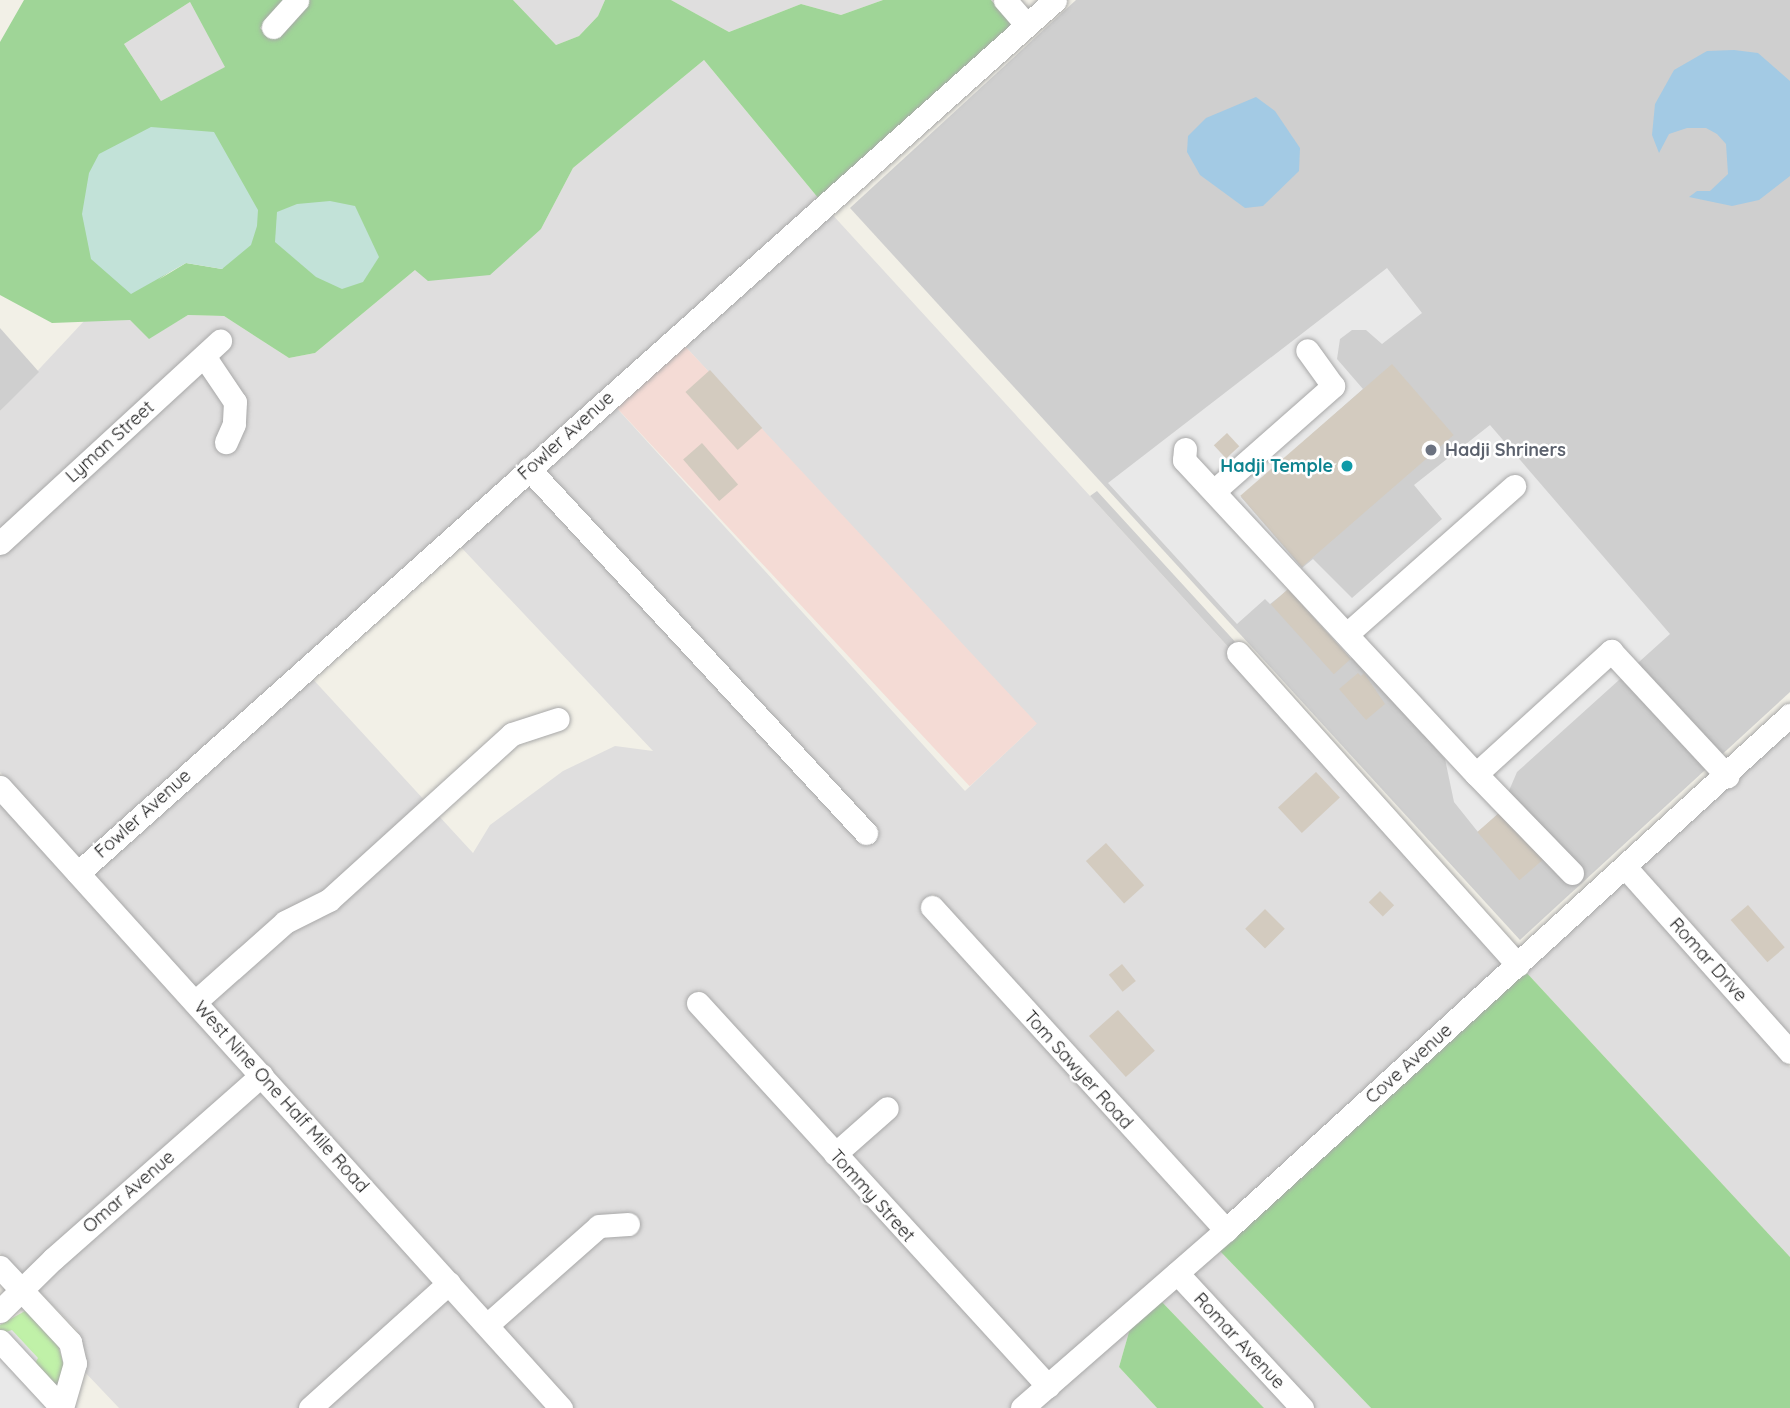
<!DOCTYPE html>
<html>
<head>
<meta charset="utf-8">
<style>
  body { margin:0 }
  #map { position:relative; width:1790px; height:1408px; overflow:hidden; background:#f2f0e7; font-family:Quicksand,sans-serif }
  div>[style] { position:absolute }
  [style*='--x'] { left:calc(var(--x)*1px); top:calc(var(--y)*1px); width:calc(var(--w)*1px); rotate:calc(var(--a)*1deg) }
  .residential>* { inset:0; background:#dfdede }
  .commercial>* { inset:0; background:#f4dbd5; transform-origin:0 0 }
  .religious>* { inset:0; background:#cfcfcf }
  .grass>* { inset:0; background:#c0f1a8 }
  .forest>* { inset:0; background:#9fd597 }
  .wetland>* { inset:0; background:#c2e2d8 }
  .parking>* { inset:0; background:#e9e9e9 }
  .water>* { inset:0; background:#a3cae4 }
  .building>* { inset:0; background:#d3cbbf; transform-origin:0 0 }
  .roads { filter:drop-shadow(0 0 2px #a8a8a8) drop-shadow(0 0 2px #a8a8a8) }
  .minor>* { height:23px; margin:-11.5px; padding:0 11.5px; transform-origin:11.5px; border-radius:11.5px; background:#fff }
  .dots>* { width:19px; height:19px; translate:-50% -50%; box-sizing:border-box; border:4px solid #fff; border-radius:50% }
  span { translate:-50% -50%; white-space:nowrap; text-align:center; line-height:1.15; -webkit-text-stroke:5px #fff; paint-order:stroke }
  .street-label { font-size:18px; color:#212121 }
  .worship-label { font-size:18px; color:#5b616d; font-weight:700 }
  .left { translate:0 -50%; text-align:left }
  .culture-label { font-size:18px; color:#0d838f; font-weight:700 }
  .right { translate:-100% -50%; text-align:right }
</style>
</head>
<body>
<div id="map">
  <div class="residential">
    <div style="clip-path:polygon(513px 0,605px 0,598px 16px,579px 36px,556px 45px)"></div>
    <div style="clip-path:polygon(671px 0,883px 0,841px 15px,801px 4px,729px 32px)"></div>
    <div style="clip-path:polygon(190px 2px,226px 67px,161px 101px,124px 44px)"></div>
    <div style="clip-path:polygon(704px 60px,819px 199px,79px 860px,0 772px,0 555px,233px 341px,221px 329px,0 532px,0 411px,84px 321px,130px 320px,149px 338px,188px 315px,224px 316px,289px 358px,315px 353px,415px 270px,541px 229px,573px 168px)"></div>
    <div style="clip-path:polygon(830px 212px,1513px 958px,1227px 1217px,933px 894px,920px 908px,1213px 1231px,1050px 1373px,699px 990px,686px 1004px,1035px 1386px,1010px 1408px,574px 1408px,91px 873px,310px 676px,473px 853px,490px 825px,563px 771px,615px 746px,653px 751px,458px 544px,528px 482px,865px 845px,878px 832px,543px 469px,614px 405px,965px 791px,1035px 725px,683px 344px)"></div>
    <div style="clip-path:polygon(1790px 726px,1790px 1037px,1639px 868px)"></div>
    <div style="clip-path:polygon(0 802px,249px 1076px,21px 1277px,0 1253px)"></div>
    <div style="clip-path:polygon(1624px 881px,1790px 1067px,1790px 1257px,1525px 971px)"></div>
    <div style="clip-path:polygon(260px 1088px,436px 1283px,298px 1408px,119px 1408px,82px 1369px,82px 1341px,77px 1330px,35px 1287px)"></div>
    <div style="clip-path:polygon(1218px 1249px,1371px 1408px,1315px 1408px,1190px 1273px)"></div>
    <div style="clip-path:polygon(1175px 1286px,1288px 1408px,1264px 1408px,1160px 1300px)"></div>
    <div style="clip-path:polygon(447px 1296px,548px 1408px,323px 1408px)"></div>
    <div style="clip-path:polygon(1131px 1325px,1119px 1367px,1157px 1408px,1035px 1408px)"></div>
  </div>
  <div class="commercial">
    <div style="left:683px;top:344px;width:519px;height:92px;rotate:47deg"></div>
  </div>
  <div class="religious">
    <div style="clip-path:polygon(1076px 0,1790px 0,1790px 692px,1520px 940px,850px 208px)"></div>
    <div style="clip-path:polygon(0 328px,39px 372px,0 411px)"></div>
    <div style="clip-path:polygon(1097px 491px,1514px 946px,1525px 945px,1513px 958px,1090px 496px)"></div>
  </div>
  <div class="grass">
    <div style="clip-path:polygon(25px 1311px,43px 1324px,58px 1345px,65px 1370px,59px 1397px,0 1334px,0 1325px)"></div>
  </div>
  <div class="forest">
    <div style="clip-path:polygon(evenodd,24px 0,286px 0,260px 28px,273px 39px,309px 0,513px 0,556px 45px,579px 36px,598px 16px,605px 0,671px 0,729px 32px,801px 4px,841px 15px,883px 0,991px 0,1014px 25px,819px 199px,704px 60px,573px 168px,541px 229px,490px 275px,428px 281px,415px 270px,315px 353px,289px 358px,224px 316px,188px 315px,149px 339px,130px 320px,52px 323px,0 295px,0 42px,24px 0,190px 2px,225px 67px,161px 101px,124px 44px,190px 2px,24px 0,258px 210px,222px 269px,186px 263px,158px 280px,258px 210px)"></div>
    <div style="clip-path:polygon(1525px 971px,1790px 1257px,1790px 1408px,1371px 1408px,1218px 1249px)"></div>
    <div style="clip-path:polygon(1160px 1300px,1264px 1408px,1157px 1408px,1119px 1367px,1131px 1325px)"></div>
  </div>
  <div class="wetland">
    <div style="clip-path:polygon(151px 127px,214px 132px,258px 210px,257px 226px,251px 245px,222px 269px,186px 263px,131px 294px,91px 259px,82px 214px,89px 173px,99px 154px)"></div>
    <div style="clip-path:polygon(330px 201px,355px 206px,379px 257px,363px 282px,342px 289px,316px 277px,275px 242px,277px 212px,297px 204px)"></div>
  </div>
  <div class="parking">
    <div style="clip-path:polygon(1387px 268px,1422px 313px,1382px 344px,1366px 330px,1352px 330px,1340px 339px,1337px 359px,1363px 389px,1241px 497px,1302px 568px,1313px 559px,1352px 598px,1442px 519px,1414px 485px,1490px 425px,1670px 634px,1517px 772px,1508px 793px,1512px 801px,1478px 832px,1454px 802px,1445px 759px,1355px 656px,1350px 659px,1288px 590px,1270px 604px,1265px 599px,1237px 624px,1108px 483px)"></div>
    <div style="clip-path:polygon(12px 1330px,38px 1358px,34px 1365px,59px 1396px,64px 1391px,77px 1408px,0 1408px,0 1334px)"></div>
  </div>
  <div class="water">
    <div style="clip-path:polygon(1734px 50px,1758px 53px,1790px 81px,1790px 176px,1759px 200px,1732px 206px,1689px 197px,1697px 191px,1710px 191px,1728px 174px,1726px 144px,1717px 134px,1706px 128px,1687px 128px,1669px 134px,1659px 153px,1652px 135px,1655px 104px,1674px 70px,1707px 51px)"></div>
    <div style="clip-path:polygon(1256px 97px,1275px 111px,1300px 148px,1299px 171px,1263px 206px,1245px 208px,1200px 175px,1187px 152px,1188px 136px,1206px 118px)"></div>
  </div>
  <div class="building">
    <div style="left:1392px;top:364px;width:94px;height:201px;rotate:49deg"></div>
    <div style="left:710px;top:370px;width:78px;height:33px;rotate:48deg"></div>
    <div style="left:1227px;top:433px;width:18px;height:18px;rotate:47deg"></div>
    <div style="left:702px;top:443px;width:55px;height:25px;rotate:49deg"></div>
    <div style="left:1288px;top:589px;width:94px;height:23px;rotate:48deg"></div>
    <div style="clip-path:polygon(1358px 673px,1361px 676px,1364px 673px,1385px 704px,1366px 720px,1339px 689px)"></div>
    <div style="left:1316px;top:772px;width:35px;height:52px;rotate:47deg"></div>
    <div style="left:1506px;top:807px;width:64px;height:38px;rotate:49deg"></div>
    <div style="left:1106px;top:843px;width:57px;height:27px;rotate:48deg"></div>
    <div style="left:1380px;top:891px;width:20px;height:16px;rotate:45deg"></div>
    <div style="left:1748px;top:905px;width:56px;height:23px;rotate:49deg"></div>
    <div style="left:1265px;top:909px;width:28px;height:28px;rotate:45deg"></div>
    <div style="left:1122px;top:964px;width:22px;height:17px;rotate:51deg"></div>
    <div style="left:1118px;top:1010px;width:55px;height:39px;rotate:48deg"></div>
  </div>
  <div class="roads">
    <div class="minor">
      <div style="--x:1005;--y:0;--w:33;--a:49"></div>
      <div style="--x:273;--y:27;--w:36;--a:-48"></div>
      <div style="--x:204;--y:356;--w:55;--a:56"></div>
      <div style="--x:235;--y:402;--w:22;--a:93"></div>
      <div style="--x:234;--y:424;--w:20;--a:114"></div>
      <div style="--x:1185;--y:449;--w:11;--a:95"></div>
      <div style="--x:1184;--y:460;--w:429;--a:47.1"></div>
      <div style="--x:529;--y:469;--w:496;--a:47.2"></div>
      <div style="--x:1214;--y:491;--w:159;--a:-41.4"></div>
      <div style="--x:1333;--y:386;--w:44;--a:-125.8"></div>
      <div style="--x:0;--y:543;--w:299;--a:-42.6"></div>
      <div style="--x:1348;--y:633;--w:222;--a:-41.5"></div>
      <div style="--x:1238;--y:653;--w:419;--a:48.1"></div>
      <div style="--x:0;--y:787;--w:837;--a:47.91"></div>
      <div style="--x:1626;--y:868;--w:246;--a:48.3"></div>
      <div style="--x:78;--y:873;--w:1310;--a:-41.78"></div>
      <div style="--x:1572;--y:873;--w:138;--a:-134.1"></div>
      <div style="--x:1476;--y:774;--w:183;--a:-42.3"></div>
      <div style="--x:1611;--y:651;--w:171;--a:47.1"></div>
      <div style="--x:932;--y:907;--w:437;--a:47.7"></div>
      <div style="--x:195;--y:1002;--w:120;--a:-41.6"></div>
      <div style="--x:285;--y:922;--w:49;--a:-26.6"></div>
      <div style="--x:329;--y:900;--w:247;--a:-42.2"></div>
      <div style="--x:512;--y:734;--w:48;--a:-18.1"></div>
      <div style="--x:698;--y:1003;--w:519;--a:47.58"></div>
      <div style="--x:835;--y:1154;--w:69;--a:-41.5"></div>
      <div style="--x:0;--y:1267;--w:103;--a:47"></div>
      <div style="--x:70;--y:1342;--w:22;--a:77"></div>
      <div style="--x:75;--y:1363;--w:47;--a:106.1"></div>
      <div style="--x:1177;--y:1273;--w:184;--a:47.2"></div>
      <div style="--x:0;--y:1311;--w:74;--a:-44.5"></div>
      <div style="--x:53;--y:1259;--w:278;--a:-41.4"></div>
      <div style="--x:487;--y:1325;--w:149;--a:-41.5"></div>
      <div style="--x:599;--y:1226;--w:29;--a:-4"></div>
      <div style="--x:0;--y:1341;--w:91;--a:47.2"></div>
      <div style="--x:310;--y:1408;--w:187;--a:-42"></div>
      <div style="--x:1022;--y:1408;--w:271;--a:-41.1"></div>
      <div style="--x:1226;--y:1230;--w:764;--a:-42.4"></div>
    </div>
  </div>
  <div class="dots">
    <div style="left:1431px;top:450px;background:#6b7280"></div>
    <div style="left:1347px;top:466px;background:#0f9aa8"></div>
  </div>
  <div class="street-label">
    <span style="left:566px;top:436px;rotate:-42deg">Fowler Avenue</span>
    <span style="left:110px;top:442px;rotate:-42deg">Lyman Street</span>
    <span style="left:143px;top:814px;rotate:-42deg">Fowler Avenue</span>
    <span style="left:1708px;top:960px;rotate:48deg">Romar Drive</span>
    <span style="left:1409px;top:1064px;rotate:-42deg">Cove Avenue</span>
    <span style="left:1078px;top:1070px;rotate:48deg">Tom Sawyer Road</span>
    <span style="left:281px;top:1097px;rotate:48deg">West Nine One Half Mile Road</span>
    <span style="left:129px;top:1192px;rotate:-41deg">Omar Avenue</span>
    <span style="left:872px;top:1196px;rotate:48deg">Tommy Street</span>
    <span style="left:1239px;top:1341px;rotate:47deg">Romar Avenue</span>
  </div>
  <div class="worship-label">
    <span class="left" style="left:1445px;top:450px">Hadji Shriners</span>
  </div>
  <div class="culture-label">
    <span class="right" style="left:1333px;top:466px">Hadji Temple</span>
  </div>
</div>
</body>
</html>
